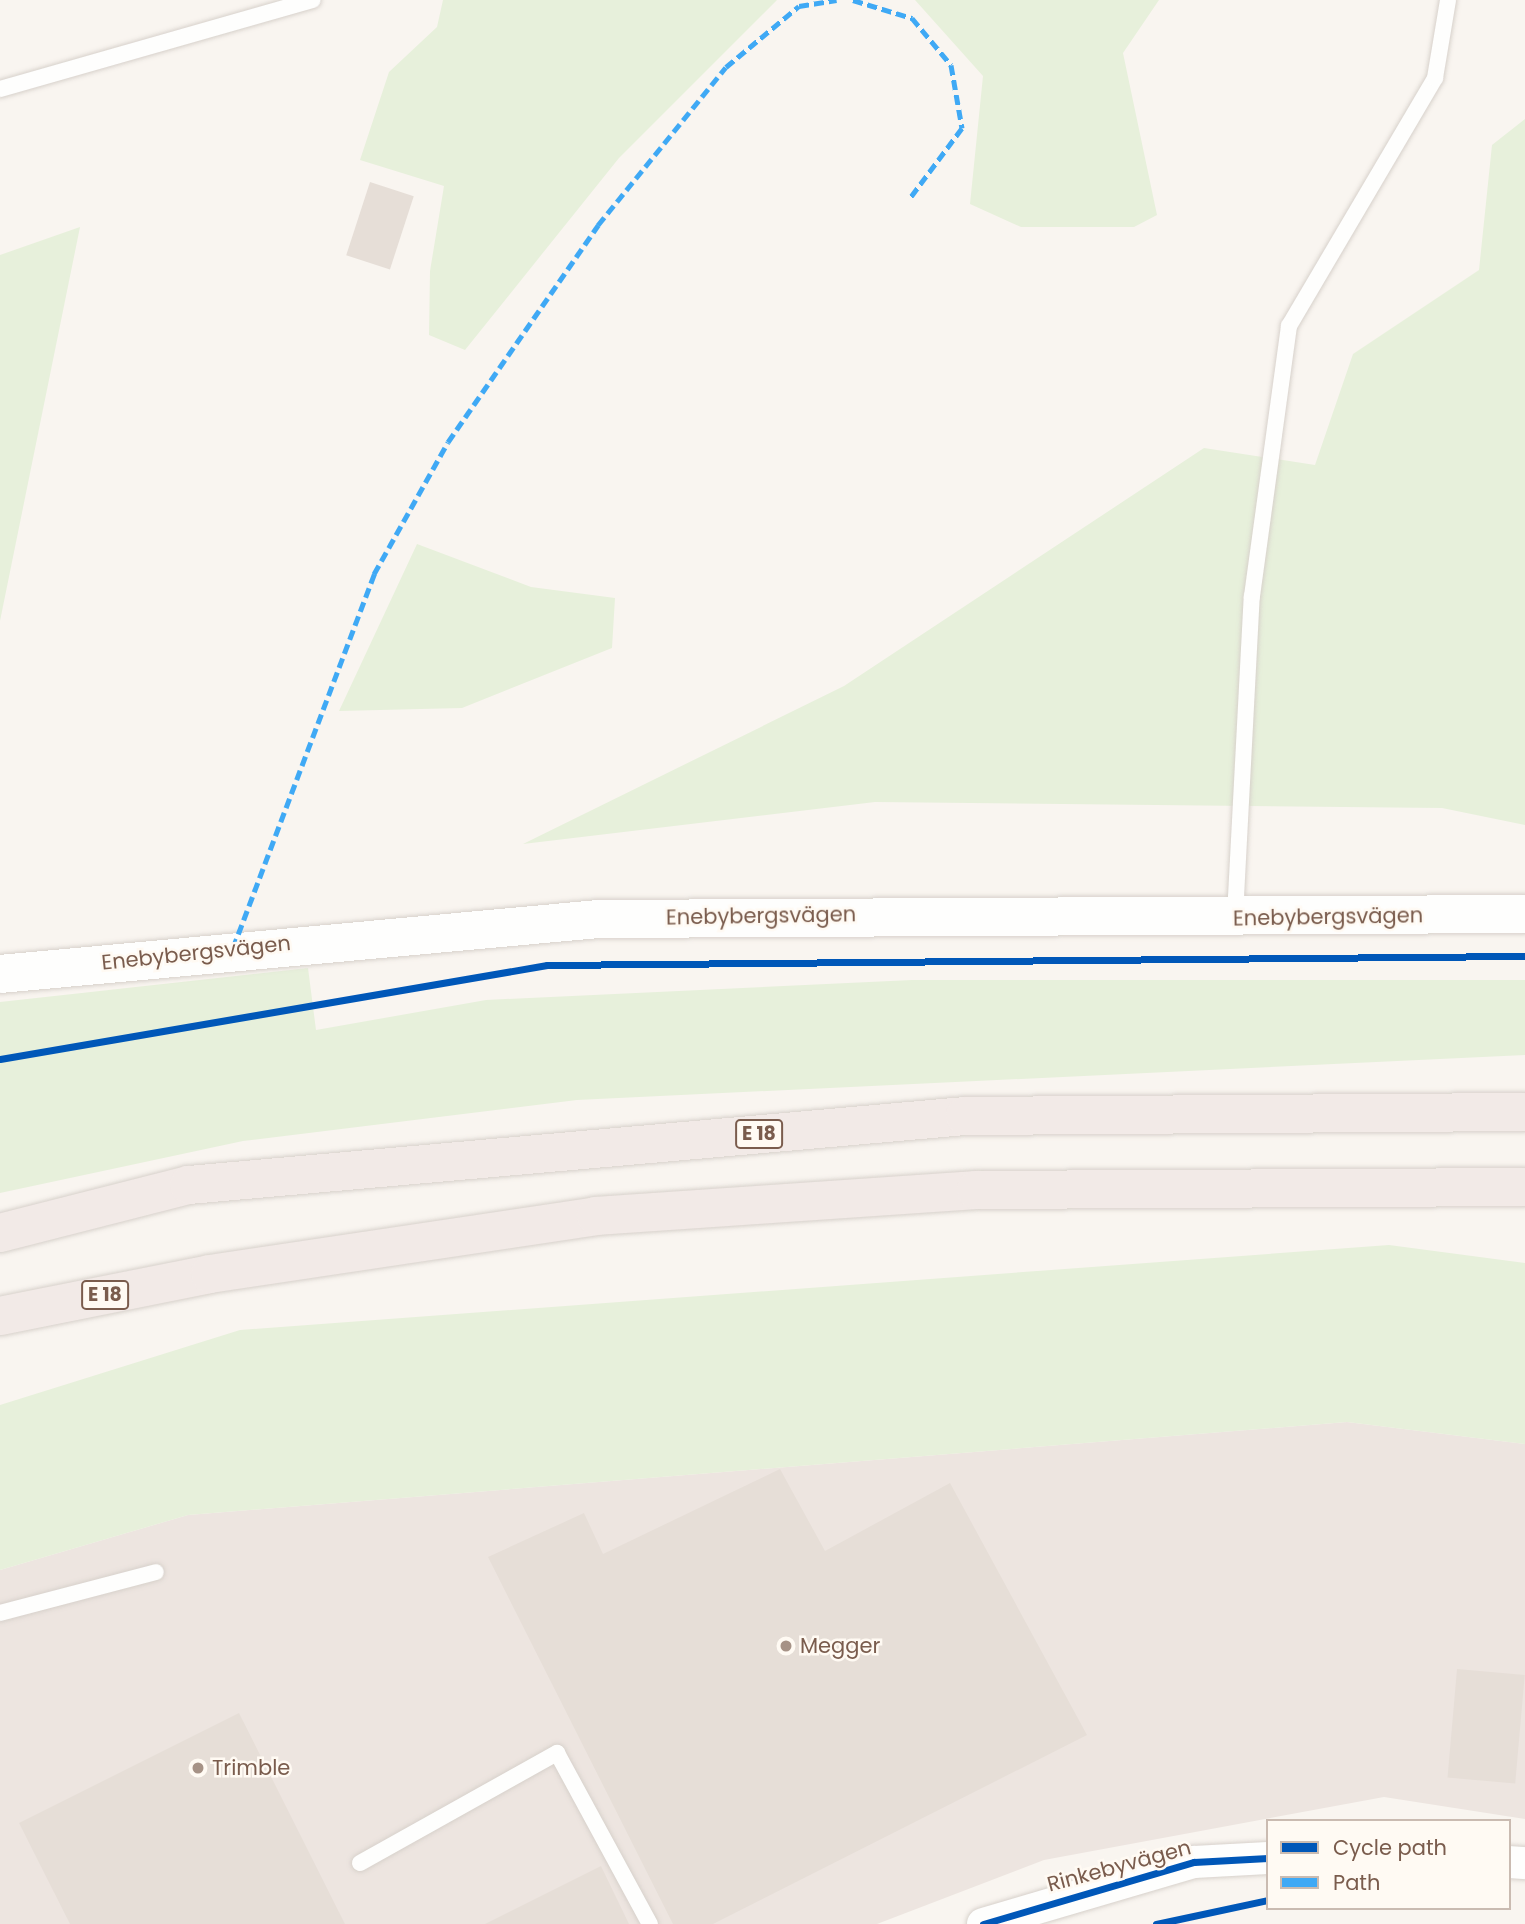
<!DOCTYPE html>
<html>
<head>
<meta charset="utf-8">
<style>
  body { margin:0 }
  #map { position:relative; width:1525px; height:1924px; overflow:hidden; background:#f9f5f0; font-family:Poppins,sans-serif }
  div>[style] { position:absolute }
  [style*='--x'] { left:calc(var(--x)*1px); top:calc(var(--y)*1px); width:calc(var(--w)*1px); rotate:calc(var(--a)*1deg) }
  .industrial>* { inset:0; background:#ede5e0 }
  .green>* { inset:0; background:#e7f0db }
  .building>* { inset:0; background:#e6ded7; transform-origin:0 0 }
  .roads { filter:drop-shadow(0 0 2px #d7d1cb) drop-shadow(0 0 2px #d7d1cb) }
  .service>* { height:16px; margin:-8px; padding:0 8px; transform-origin:8px; border-radius:8px; background:#fefefd }
  .minor>* { height:32px; margin:-16px; padding:0 16px; transform-origin:16px; border-radius:16px; background:#fefefd }
  .secondary>* { height:38px; margin:-19px; padding:0 19px; transform-origin:19px; border-radius:19px; background:#fefefd }
  .motorway>* { height:38px; margin:-19px; padding:0 19px; transform-origin:19px; border-radius:19px; background:#f2eae7 }
  .quiet>* { height:5px; margin-top:-2.5px; transform-origin:0; background:repeating-linear-gradient(90deg,#3fa9f5 0 10px,transparent 0 15px) }
  .cycleway>* { height:7px; margin:-3.5px; padding:0 3.5px; transform-origin:3.5px; border-radius:3.5px; background:#0057b8 }
  .dots>* { width:19px; height:19px; translate:-50% -50%; box-sizing:border-box; border:4px solid #fffaf3; border-radius:50% }
  span { translate:-50% -50%; white-space:nowrap; text-align:center; line-height:1.15; -webkit-text-stroke:5px #fffaf3; paint-order:stroke }
  .shield-label span { padding:2px 5px; background:#fffaf3; border:2px solid; border-radius:5px; -webkit-text-stroke-width:0 }
  .shield-label { font-size:19px; color:#7a5c4d; font-weight:700 }
  .street-label { font-size:21px; color:#7a5c4d }
  .poi-label { font-size:21px; color:#7a5c4d }
  .left { translate:0 -50%; text-align:left }
  .legend { position:absolute; left:1266px; top:1819px; width:245px; height:91px; box-sizing:border-box; background:#fffaf3; border:2px solid #cabbb1; margin:0; padding:9px 12px; list-style:none; font-size:21px; color:#7a5c4d }
  .legend li { display:flex; align-items:center; gap:14px; height:35px }
  .legend b { width:35px; border:2px solid #cabbb1 }
</style>
</head>
<body>
<div id="map">
  <div class="industrial">
    <div style="clip-path:polygon(1347px 1422px,1525px 1444px,1525px 1819px,1384px 1797px,1044px 1860px,877px 1924px,0 1924px,0 1570px,188px 1515px)"></div>
  </div>
  <div class="green">
    <div style="clip-path:polygon(443px 0,777px 0,619px 158px,465px 350px,429px 335px,430px 271px,444px 186px,360px 160px,389px 72px,437px 27px)"></div>
    <div style="clip-path:polygon(915px 0,1159px 0,1123px 53px,1157px 215px,1134px 227px,1021px 227px,970px 204px,983px 76px)"></div>
    <div style="clip-path:polygon(1525px 119px,1525px 825px,1442px 808px,875px 802px,523px 844px,844px 686px,1204px 448px,1315px 465px,1353px 354px,1479px 270px,1492px 145px)"></div>
    <div style="clip-path:polygon(80px 227px,0 621px,0 255px)"></div>
    <div style="clip-path:polygon(417px 544px,531px 587px,615px 598px,612px 648px,462px 708px,339px 711px)"></div>
    <div style="clip-path:polygon(308px 968px,316px 1030px,486px 1000px,912px 980px,1525px 980px,1525px 1055px,577px 1100px,243px 1141px,0 1193px,0 1002px)"></div>
    <div style="clip-path:polygon(1389px 1245px,1525px 1263px,1525px 1444px,1347px 1422px,188px 1515px,0 1570px,0 1405px,240px 1330px)"></div>
  </div>
  <div class="building">
    <div style="left:370px;top:182px;width:46px;height:77px;rotate:18deg"></div>
    <div style="clip-path:polygon(780px 1469px,825px 1551px,950px 1483px,1087px 1735px,713px 1924px,673px 1924px,488px 1557px,584px 1513px,603px 1554px)"></div>
    <div style="left:1457px;top:1669px;width:68px;height:109px;rotate:5deg"></div>
    <div style="clip-path:polygon(239px 1713px,345px 1924px,70px 1924px,19px 1823px)"></div>
    <div style="clip-path:polygon(601px 1866px,629px 1924px,485px 1924px)"></div>
  </div>
  <div class="roads">
    <div class="service">
      <div style="--x:0;--y:89;--w:325;--a:-15.9"></div>
      <div style="--x:1235;--y:916;--w:320;--a:-87"></div>
      <div style="--x:1252;--y:596;--w:273;--a:-82.2"></div>
      <div style="--x:1289;--y:326;--w:288;--a:-59.5"></div>
      <div style="--x:1435;--y:78;--w:79;--a:-80.5"></div>
      <div style="--x:0;--y:1613;--w:161;--a:-14.7"></div>
      <div style="--x:360;--y:1863;--w:226;--a:-29.2"></div>
      <div style="--x:557;--y:1753;--w:195;--a:61.5"></div>
    </div>
    <div class="minor">
      <div style="--x:1509;--y:1862;--w:16;--a:4"></div>
      <div style="--x:983;--y:1924;--w:220;--a:-16.4"></div>
      <div style="--x:1194;--y:1862;--w:74;--a:-3.1"></div>
    </div>
    <div class="secondary">
      <div style="--x:0;--y:974;--w:601;--a:-5.25"></div>
      <div style="--x:598;--y:919;--w:927;--a:-0.31"></div>
    </div>
    <div class="motorway">
      <div style="--x:0;--y:1233;--w:195;--a:-14.3"></div>
      <div style="--x:189;--y:1185;--w:779;--a:-5.08"></div>
      <div style="--x:965;--y:1116;--w:560;--a:-0.41"></div>
      <div style="--x:0;--y:1316;--w:214;--a:-11.3"></div>
      <div style="--x:210;--y:1274;--w:390;--a:-8.5"></div>
      <div style="--x:596;--y:1216;--w:381;--a:-3.9"></div>
      <div style="--x:976;--y:1190;--w:549;--a:-0.31"></div>
    </div>
  </div>
  <div class="quiet">
    <div style="--x:853;--y:0;--w:62;--a:17"></div>
    <div style="--x:912;--y:18;--w:61;--a:50.3"></div>
    <div style="--x:951;--y:65;--w:64;--a:80.1"></div>
    <div style="--x:962;--y:128;--w:87;--a:126.6"></div>
    <div style="--x:233;--y:948;--w:400;--a:-69.3"></div>
    <div style="--x:374;--y:574;--w:151;--a:-60.7"></div>
    <div style="--x:448;--y:442;--w:264;--a:-55.3"></div>
    <div style="--x:598;--y:225;--w:203;--a:-51"></div>
    <div style="--x:726;--y:67;--w:95;--a:-39.9"></div>
    <div style="--x:799;--y:6;--w:38;--a:-9"></div>
  </div>
  <div class="cycleway">
    <div style="--x:0;--y:1059;--w:555;--a:-9.75"></div>
    <div style="--x:547;--y:965;--w:978;--a:-0.53"></div>
    <div style="--x:983;--y:1924;--w:220;--a:-16.4"></div>
    <div style="--x:1194;--y:1862;--w:74;--a:-3.1"></div>
    <div style="--x:1156;--y:1924;--w:115;--a:-12.1"></div>
  </div>
  <div class="dots">
    <div style="left:786px;top:1646px;background:#a69286"></div>
    <div style="left:198px;top:1768px;background:#a69286"></div>
  </div>
  <div class="shield-label">
    <span style="left:759px;top:1134px">E 18</span>
    <span style="left:105px;top:1295px">E 18</span>
  </div>
  <div class="street-label">
    <span style="left:761px;top:916px;rotate:-1deg">Enebybergsvägen</span>
    <span style="left:1328px;top:917px;rotate:-1deg">Enebybergsvägen</span>
    <span style="left:196px;top:953px;rotate:-6deg">Enebybergsvägen</span>
    <span style="left:1119px;top:1866px;rotate:-15deg">Rinkebyvägen</span>
  </div>
  <div class="poi-label">
    <span class="left" style="left:800px;top:1646px">Megger</span>
    <span class="left" style="left:212px;top:1768px">Trimble</span>
  </div>
  <ul class="legend">
  <li><b style="height:9px;background:#0057b8"></b>Cycle path</li>
  <li><b style="height:9px;background:#3fa9f5"></b>Path</li>
  </ul>
</div>
</body>
</html>
